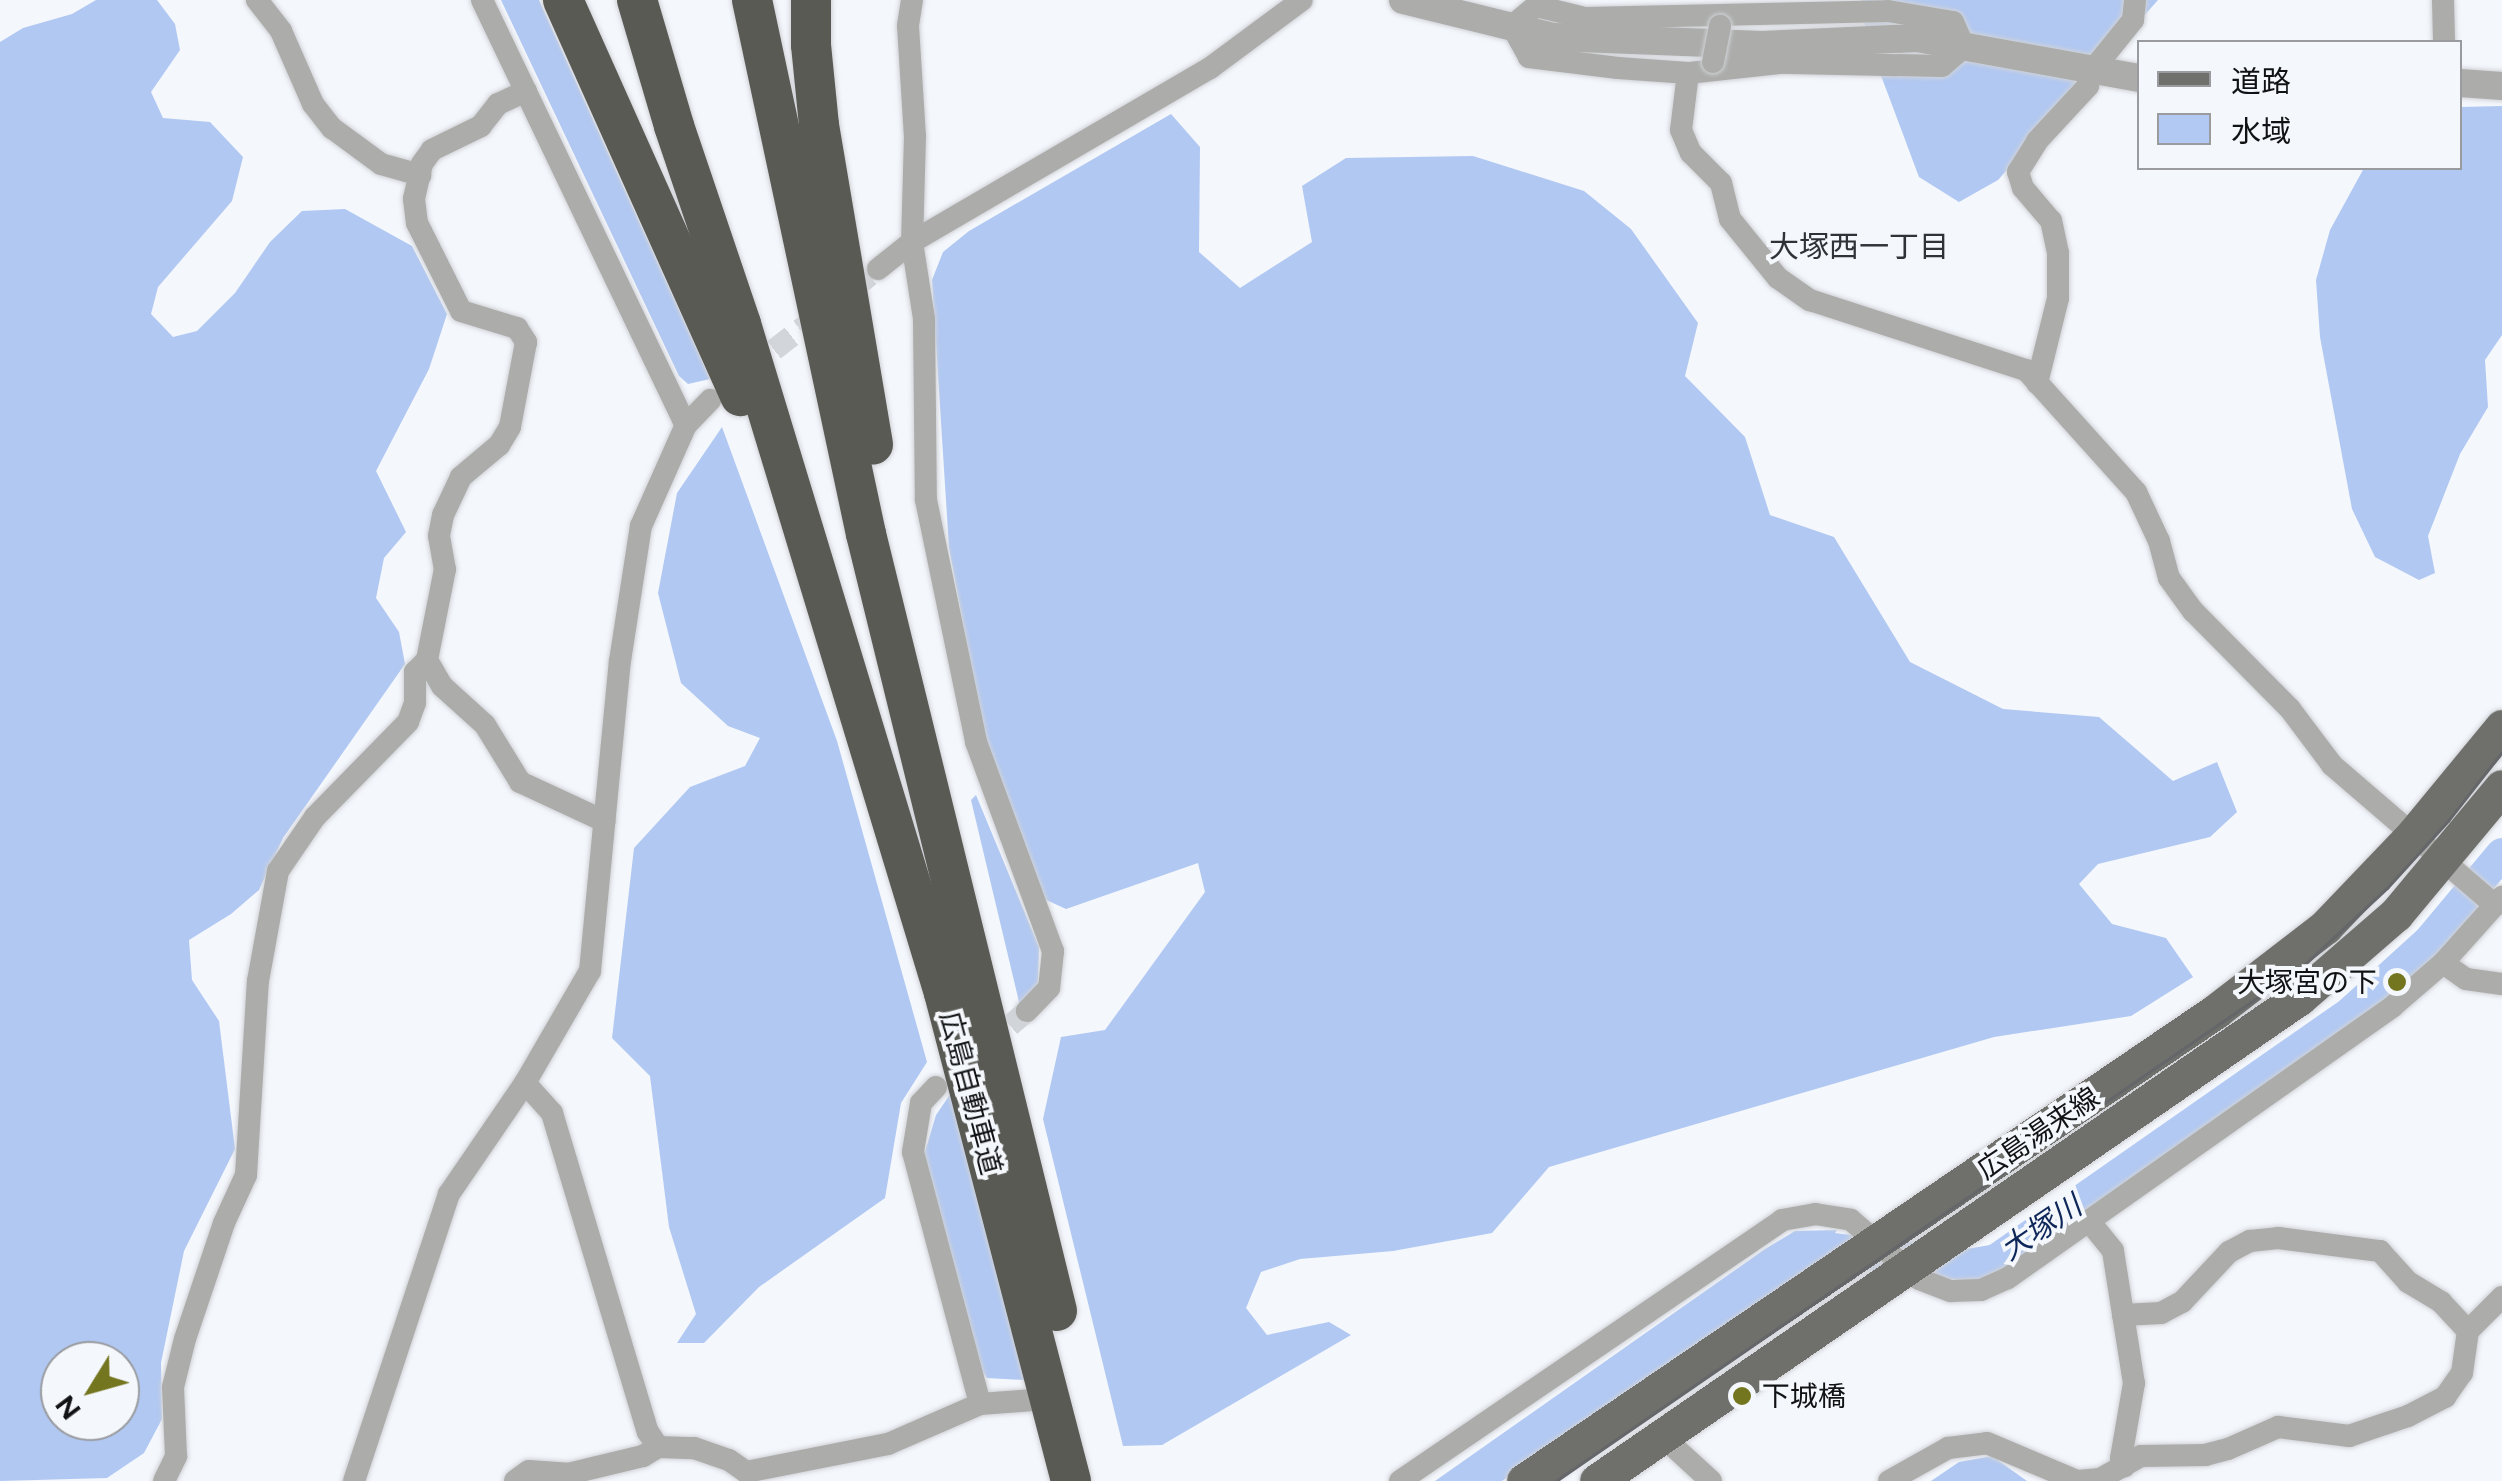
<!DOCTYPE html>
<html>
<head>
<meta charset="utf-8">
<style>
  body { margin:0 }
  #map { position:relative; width:2502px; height:1481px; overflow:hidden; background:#f4f7fc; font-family:Figtree,"Noto Sans JP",sans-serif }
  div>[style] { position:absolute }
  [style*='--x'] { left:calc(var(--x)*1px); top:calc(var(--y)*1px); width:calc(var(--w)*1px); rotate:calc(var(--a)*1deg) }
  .forest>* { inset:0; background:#b1c8f2 }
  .water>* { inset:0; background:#b2c9f3 }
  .river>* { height:32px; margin:-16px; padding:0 16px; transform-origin:16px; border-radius:16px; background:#b2c9f3 }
  .minor-tunnel>* { height:22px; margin-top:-11px; transform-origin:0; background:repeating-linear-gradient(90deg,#d2d5d9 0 22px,transparent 0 33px) }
  .roads { filter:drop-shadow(0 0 2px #d0d2d7) drop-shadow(0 0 2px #d0d2d7) }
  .minor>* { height:22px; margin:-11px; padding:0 11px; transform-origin:11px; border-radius:11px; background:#acadaa }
  .tertiary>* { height:28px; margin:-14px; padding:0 14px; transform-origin:14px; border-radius:14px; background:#acadaa }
  .primary>* { height:35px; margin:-17.5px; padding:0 17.5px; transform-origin:17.5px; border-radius:17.5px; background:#6f706b }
  .motorway>* { height:40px; margin:-20px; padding:0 20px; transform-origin:20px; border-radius:20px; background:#5a5a55 }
  .tram>* { height:2.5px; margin:-1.25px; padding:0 1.25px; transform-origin:1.25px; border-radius:1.25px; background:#646669 }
  .bridges { filter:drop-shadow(0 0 2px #d0d2d7) drop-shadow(0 0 2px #d0d2d7) }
  .minor-bridge>* { height:22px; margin:-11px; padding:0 11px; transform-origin:11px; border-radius:11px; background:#acadaa }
  .dots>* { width:28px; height:28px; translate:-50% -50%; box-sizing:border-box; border:5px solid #f4f7fc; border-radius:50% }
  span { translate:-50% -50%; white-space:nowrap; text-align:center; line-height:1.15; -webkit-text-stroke:8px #f4f7fc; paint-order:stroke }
  .poi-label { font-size:28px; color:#111214 }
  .right { translate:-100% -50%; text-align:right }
  .left { translate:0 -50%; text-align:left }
  .street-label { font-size:28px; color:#111214 }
  .neighbourhood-label { font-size:30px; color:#2f3236 }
  .water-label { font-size:30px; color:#0e2758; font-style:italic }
  .legend { position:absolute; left:2137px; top:40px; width:325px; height:130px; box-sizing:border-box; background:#f4f7fc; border:2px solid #999b9f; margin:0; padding:12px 18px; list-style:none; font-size:30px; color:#111214 }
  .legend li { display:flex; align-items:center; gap:20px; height:50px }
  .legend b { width:50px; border:2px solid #999b9f }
  .north { position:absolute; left:40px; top:1341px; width:100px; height:100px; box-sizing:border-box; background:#f4f7fc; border:2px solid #999b9f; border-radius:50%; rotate:233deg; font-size:28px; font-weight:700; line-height:40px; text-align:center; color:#111214 }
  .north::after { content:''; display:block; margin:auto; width:35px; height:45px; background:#73761e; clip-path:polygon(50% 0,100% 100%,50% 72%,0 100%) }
</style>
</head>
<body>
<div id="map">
  <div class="forest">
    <div style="clip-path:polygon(evenodd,96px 0,157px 0,175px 24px,180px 50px,151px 92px,163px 118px,210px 122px,243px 157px,232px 201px,158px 287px,151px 314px,173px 337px,197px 331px,235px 293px,270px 242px,302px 211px,345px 209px,412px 246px,447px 314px,429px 369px,376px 471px,406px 532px,384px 558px,376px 598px,399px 632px,405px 664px,283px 838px,259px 890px,231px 914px,189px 940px,192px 980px,219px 1021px,235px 1149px,184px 1251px,161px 1363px,162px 1419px,144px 1453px,107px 1478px,0 1481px,0 42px,23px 28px,72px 14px,96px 0,60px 1361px,120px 1361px,120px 1421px,60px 1421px,60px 1361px)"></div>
    <div style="clip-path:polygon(501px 0,539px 0,710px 379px,688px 384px,679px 376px)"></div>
    <div style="clip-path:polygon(1861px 0,2158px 0,1998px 180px,1959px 202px,1919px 177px,1867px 38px)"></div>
    <div style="clip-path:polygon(2502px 106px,2502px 335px,2485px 360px,2488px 407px,2460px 454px,2428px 536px,2435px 573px,2419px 580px,2375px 557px,2352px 509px,2320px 337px,2316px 280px,2330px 230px,2364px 168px,2460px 168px,2460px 107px)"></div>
    <div style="clip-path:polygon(1171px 114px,1200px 147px,1199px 252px,1240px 288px,1312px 242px,1302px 186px,1346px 158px,1473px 156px,1584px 191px,1631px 229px,1698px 323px,1685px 376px,1745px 437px,1770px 515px,1834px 537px,1910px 662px,2003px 709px,2099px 717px,2173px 781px,2217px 762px,2237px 812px,2210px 837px,2098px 864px,2079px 884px,2112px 924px,2166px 938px,2193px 977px,2131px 1016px,1994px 1037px,1549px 1167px,1492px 1233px,1393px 1251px,1300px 1259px,1261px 1272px,1246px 1308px,1267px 1335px,1329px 1322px,1351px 1335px,1162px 1445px,1123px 1446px,1043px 1119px,1061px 1037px,1105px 1030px,1205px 892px,1198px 863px,1066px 909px,1042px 898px,986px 746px,949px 548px,932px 280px,943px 252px,969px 231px)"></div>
    <div style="clip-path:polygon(722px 427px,837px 741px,927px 1062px,901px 1103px,885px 1198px,759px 1287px,704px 1343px,677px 1343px,696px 1314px,669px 1227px,650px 1076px,612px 1038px,634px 848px,690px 787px,745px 766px,760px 738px,728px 726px,681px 683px,658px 593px,677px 493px)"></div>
    <div style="clip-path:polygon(976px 795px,1039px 947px,1038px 983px,1020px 1006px,971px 800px)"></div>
    <div style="clip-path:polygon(951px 1093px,1025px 1380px,987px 1378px,978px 1365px,924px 1155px,936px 1115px)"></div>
    <div style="clip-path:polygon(1992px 1456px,2027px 1481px,1931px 1481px,1959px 1462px)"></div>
  </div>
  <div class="water">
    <div style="clip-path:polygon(1837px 1230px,1807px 1273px,1502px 1481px,1435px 1481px,1765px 1249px,1795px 1231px)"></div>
  </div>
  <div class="river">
    <div style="--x:1783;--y:1263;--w:19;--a:-35"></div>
    <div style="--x:1799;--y:1252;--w:25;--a:-9"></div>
    <div style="--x:1824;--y:1248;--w:145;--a:6.7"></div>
    <div style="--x:1968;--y:1265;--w:28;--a:-10"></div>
    <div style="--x:1996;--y:1260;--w:433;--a:-34.9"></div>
    <div style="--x:2351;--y:1012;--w:107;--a:-42.3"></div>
    <div style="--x:2430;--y:940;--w:112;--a:-50.1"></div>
  </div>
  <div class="minor-tunnel">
    <div style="--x:748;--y:370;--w:165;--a:-37.8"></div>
    <div style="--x:985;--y:1047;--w:55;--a:-40.6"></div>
  </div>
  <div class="roads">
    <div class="minor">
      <div style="--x:257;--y:0;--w:39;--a:52"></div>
      <div style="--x:281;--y:31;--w:80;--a:66.3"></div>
      <div style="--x:313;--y:104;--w:31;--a:52"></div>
      <div style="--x:332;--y:128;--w:61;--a:36.3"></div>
      <div style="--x:381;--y:164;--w:41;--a:15.8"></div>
      <div style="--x:482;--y:0;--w:471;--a:64.4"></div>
      <div style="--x:912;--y:0;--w:26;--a:99"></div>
      <div style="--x:908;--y:26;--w:110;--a:86.4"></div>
      <div style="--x:915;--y:136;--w:106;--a:91.6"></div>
      <div style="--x:912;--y:242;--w:78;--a:81.1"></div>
      <div style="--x:924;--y:319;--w:181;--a:89.4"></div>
      <div style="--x:926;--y:500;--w:247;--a:78.3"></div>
      <div style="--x:976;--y:742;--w:223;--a:69.8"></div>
      <div style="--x:1053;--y:951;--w:37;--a:96"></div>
      <div style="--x:1049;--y:988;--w:32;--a:134"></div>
      <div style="--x:2443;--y:0;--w:42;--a:88.6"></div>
      <div style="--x:1536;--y:6;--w:50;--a:13.8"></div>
      <div style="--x:1585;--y:18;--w:303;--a:-1.3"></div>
      <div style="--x:1888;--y:11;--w:66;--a:9.6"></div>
      <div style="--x:1953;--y:22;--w:27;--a:66"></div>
      <div style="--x:1964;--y:47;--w:29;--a:139"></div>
      <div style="--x:1942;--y:66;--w:163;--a:-178.9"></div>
      <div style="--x:1779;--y:63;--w:92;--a:173.7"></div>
      <div style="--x:1688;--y:73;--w:70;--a:-175.9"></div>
      <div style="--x:1618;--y:68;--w:90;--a:-173"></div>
      <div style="--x:1529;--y:57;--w:35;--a:-119"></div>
      <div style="--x:1512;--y:26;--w:31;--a:-40"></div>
      <div style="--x:1688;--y:73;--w:57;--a:97"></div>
      <div style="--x:1681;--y:130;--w:25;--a:67"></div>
      <div style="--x:1691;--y:153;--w:42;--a:45"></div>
      <div style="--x:1721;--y:183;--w:37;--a:76"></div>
      <div style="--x:1730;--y:219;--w:76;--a:50.9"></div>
      <div style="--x:1778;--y:278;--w:39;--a:35"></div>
      <div style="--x:1810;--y:300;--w:227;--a:18"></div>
      <div style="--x:2026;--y:370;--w:164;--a:48"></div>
      <div style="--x:2136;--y:492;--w:54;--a:64.9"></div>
      <div style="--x:2159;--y:541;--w:38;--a:75"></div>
      <div style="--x:2169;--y:578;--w:41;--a:54"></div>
      <div style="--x:2193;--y:611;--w:138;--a:45.3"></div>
      <div style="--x:2290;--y:709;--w:70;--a:53.1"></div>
      <div style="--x:2332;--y:765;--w:215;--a:40.7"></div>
      <div style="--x:526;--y:91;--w:31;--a:155"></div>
      <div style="--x:498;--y:104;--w:28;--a:128"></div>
      <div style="--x:481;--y:126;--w:55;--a:153.9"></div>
      <div style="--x:432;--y:150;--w:17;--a:126"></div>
      <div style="--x:422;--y:164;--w:36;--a:103"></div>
      <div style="--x:414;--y:199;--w:24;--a:83"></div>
      <div style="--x:417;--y:223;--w:98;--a:63.4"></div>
      <div style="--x:461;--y:311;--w:59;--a:16.9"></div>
      <div style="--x:517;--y:328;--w:17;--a:57"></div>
      <div style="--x:526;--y:342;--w:86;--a:100.7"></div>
      <div style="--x:510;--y:427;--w:21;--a:121"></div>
      <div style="--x:499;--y:445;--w:50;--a:139.9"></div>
      <div style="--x:461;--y:477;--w:42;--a:115.3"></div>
      <div style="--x:443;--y:515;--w:21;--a:101"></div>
      <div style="--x:439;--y:536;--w:34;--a:80"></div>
      <div style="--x:445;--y:569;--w:93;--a:101.2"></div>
      <div style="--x:427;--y:660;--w:30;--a:60"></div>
      <div style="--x:442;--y:686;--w:58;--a:42.2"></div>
      <div style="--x:485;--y:725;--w:67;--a:58.4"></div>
      <div style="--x:520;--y:782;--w:93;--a:24.9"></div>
      <div style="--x:878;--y:269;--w:43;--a:-38.5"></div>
      <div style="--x:912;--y:242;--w:345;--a:-30.3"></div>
      <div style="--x:1210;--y:68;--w:114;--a:-36.5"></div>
      <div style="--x:2037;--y:383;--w:88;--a:-76.1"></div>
      <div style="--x:2058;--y:298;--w:45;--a:-90"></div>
      <div style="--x:2058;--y:253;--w:33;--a:-102"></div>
      <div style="--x:2051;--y:221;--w:43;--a:-130.3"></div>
      <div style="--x:2023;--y:188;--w:17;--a:-107"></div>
      <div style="--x:2018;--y:172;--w:36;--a:-58"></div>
      <div style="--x:2037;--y:141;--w:75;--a:-47.2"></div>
      <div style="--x:2088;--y:86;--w:14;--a:-78"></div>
      <div style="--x:2091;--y:72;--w:67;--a:-51.1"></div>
      <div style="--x:2133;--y:20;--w:20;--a:-84"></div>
      <div style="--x:2443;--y:963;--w:28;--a:35"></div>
      <div style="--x:2466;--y:979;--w:36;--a:8"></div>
      <div style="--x:525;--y:1083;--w:40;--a:48"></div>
      <div style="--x:552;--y:1113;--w:333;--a:73.3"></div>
      <div style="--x:648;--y:1432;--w:18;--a:56"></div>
      <div style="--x:658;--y:1447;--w:36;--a:2"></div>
      <div style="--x:694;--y:1448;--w:37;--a:19"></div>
      <div style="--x:729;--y:1460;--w:21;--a:35"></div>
      <div style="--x:746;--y:1472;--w:145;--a:-11.2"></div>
      <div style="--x:888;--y:1444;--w:100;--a:-23.5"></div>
      <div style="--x:980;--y:1404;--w:54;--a:-4.2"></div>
      <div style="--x:936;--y:1087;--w:22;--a:133"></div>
      <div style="--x:921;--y:1103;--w:50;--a:99.3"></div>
      <div style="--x:913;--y:1152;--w:261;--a:75.1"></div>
      <div style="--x:2089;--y:1221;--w:38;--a:51"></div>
      <div style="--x:2113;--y:1251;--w:134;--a:81"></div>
      <div style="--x:2134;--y:1383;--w:76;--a:99.8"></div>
      <div style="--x:2121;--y:1458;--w:9;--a:69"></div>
      <div style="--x:2123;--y:1315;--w:38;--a:-3"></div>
      <div style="--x:2161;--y:1313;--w:24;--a:-28"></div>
      <div style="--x:2182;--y:1302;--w:69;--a:-46.8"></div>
      <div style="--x:2229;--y:1252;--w:24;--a:-28"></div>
      <div style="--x:2250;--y:1241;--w:28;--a:-6"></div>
      <div style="--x:2278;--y:1238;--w:103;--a:7.3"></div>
      <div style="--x:2380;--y:1251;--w:42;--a:47.9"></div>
      <div style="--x:2408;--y:1282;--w:39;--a:31"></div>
      <div style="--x:2441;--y:1302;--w:40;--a:47"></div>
      <div style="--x:1663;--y:1437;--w:65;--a:42.5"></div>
      <div style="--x:164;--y:1481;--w:28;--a:-64"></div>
      <div style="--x:176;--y:1456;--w:69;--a:-92.5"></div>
      <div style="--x:173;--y:1387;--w:49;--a:-76"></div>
      <div style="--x:185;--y:1339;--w:122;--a:-71.4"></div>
      <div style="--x:224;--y:1223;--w:53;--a:-65.4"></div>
      <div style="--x:246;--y:1175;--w:194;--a:-86.5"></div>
      <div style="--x:258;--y:981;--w:112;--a:-79.7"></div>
      <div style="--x:278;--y:871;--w:65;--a:-55.6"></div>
      <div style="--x:315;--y:817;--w:133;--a:-45.6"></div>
      <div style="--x:408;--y:722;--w:20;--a:-70"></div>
      <div style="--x:415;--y:703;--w:31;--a:-90"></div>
      <div style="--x:415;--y:672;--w:17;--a:-45"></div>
      <div style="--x:354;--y:1481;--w:302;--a:-71.7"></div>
      <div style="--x:449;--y:1194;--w:135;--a:-55.6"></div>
      <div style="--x:525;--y:1083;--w:129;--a:-59.9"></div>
      <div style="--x:590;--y:971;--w:311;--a:-84.5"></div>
      <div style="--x:620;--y:661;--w:137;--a:-81.2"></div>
      <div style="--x:641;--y:526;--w:111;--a:-66"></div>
      <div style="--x:686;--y:425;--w:35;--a:-46"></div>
      <div style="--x:515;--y:1481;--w:17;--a:-36"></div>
      <div style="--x:529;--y:1471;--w:39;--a:4"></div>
      <div style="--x:568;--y:1474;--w:77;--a:-13.5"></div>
      <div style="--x:643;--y:1456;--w:17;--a:-31"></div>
      <div style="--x:1400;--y:1481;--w:463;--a:-34.3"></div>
      <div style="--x:1782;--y:1220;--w:34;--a:-10"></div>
      <div style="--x:1815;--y:1214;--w:36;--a:9"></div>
      <div style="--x:1851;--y:1220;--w:90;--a:40.9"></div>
      <div style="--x:1919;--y:1279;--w:34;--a:21"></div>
      <div style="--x:1951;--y:1291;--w:30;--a:-2"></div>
      <div style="--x:1981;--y:1290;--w:30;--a:-24"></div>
      <div style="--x:2008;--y:1278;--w:470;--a:-35.2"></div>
      <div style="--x:2392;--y:1007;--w:67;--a:-40.8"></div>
      <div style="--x:2443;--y:963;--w:89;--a:-48.2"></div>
      <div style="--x:1889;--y:1481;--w:68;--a:-29.2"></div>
      <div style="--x:1948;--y:1448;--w:39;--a:-7"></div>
      <div style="--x:1987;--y:1443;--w:98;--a:22.9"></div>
      <div style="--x:2078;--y:1481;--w:22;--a:-5"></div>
      <div style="--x:2100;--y:1479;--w:47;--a:-29.3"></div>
      <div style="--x:2141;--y:1456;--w:64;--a:-0.9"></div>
      <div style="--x:2205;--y:1455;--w:24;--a:-15"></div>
      <div style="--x:2228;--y:1449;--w:55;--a:-23.7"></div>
      <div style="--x:2278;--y:1427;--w:72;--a:7.2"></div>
      <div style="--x:2349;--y:1436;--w:62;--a:-18.7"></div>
      <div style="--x:2408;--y:1416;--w:42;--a:-27.2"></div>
      <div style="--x:2445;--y:1397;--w:29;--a:-55"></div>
      <div style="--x:2462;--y:1373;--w:42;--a:-81.9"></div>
      <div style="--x:2468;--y:1331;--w:48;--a:-45"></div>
    </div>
    <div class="tertiary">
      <div style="--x:1403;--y:0;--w:155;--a:13.8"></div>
      <div style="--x:1554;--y:37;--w:208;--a:2.2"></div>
      <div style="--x:1762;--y:45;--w:155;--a:-2.6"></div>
      <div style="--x:1917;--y:38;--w:227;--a:10.2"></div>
      <div style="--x:2460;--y:83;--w:42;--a:4.1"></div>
    </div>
    <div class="primary">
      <div style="--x:1524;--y:1481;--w:837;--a:-34.18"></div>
      <div style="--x:2216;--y:1011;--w:138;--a:-37.6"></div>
      <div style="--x:2325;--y:927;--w:127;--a:-46.3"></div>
      <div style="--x:2413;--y:835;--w:140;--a:-50.5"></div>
      <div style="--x:1597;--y:1481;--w:852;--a:-34.53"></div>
      <div style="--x:2299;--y:998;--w:128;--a:-40.9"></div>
      <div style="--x:2396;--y:914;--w:165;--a:-50.2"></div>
    </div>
    <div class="motorway">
      <div style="--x:563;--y:0;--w:434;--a:65.9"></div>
      <div style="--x:637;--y:0;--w:131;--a:73.6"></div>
      <div style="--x:674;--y:126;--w:209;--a:71.3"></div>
      <div style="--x:741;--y:324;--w:699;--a:73.12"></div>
      <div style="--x:944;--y:993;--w:504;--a:75.41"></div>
      <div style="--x:752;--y:0;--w:546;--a:77.95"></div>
      <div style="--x:866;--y:534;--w:800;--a:76.19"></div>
      <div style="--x:811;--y:0;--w:45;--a:90"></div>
      <div style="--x:811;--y:45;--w:80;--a:84.3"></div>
      <div style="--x:819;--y:125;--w:324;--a:80.4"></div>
    </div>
  </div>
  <div class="tram">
    <div style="--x:1556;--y:1481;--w:907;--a:-34.58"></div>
    <div style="--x:2303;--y:966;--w:115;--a:-42.9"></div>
    <div style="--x:2387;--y:888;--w:91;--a:-47.7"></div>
    <div style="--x:2448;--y:821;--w:88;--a:-52"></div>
  </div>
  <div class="bridges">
    <div class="minor-bridge">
      <div style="--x:1713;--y:62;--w:37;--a:-79"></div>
    </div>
  </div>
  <div class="dots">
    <div style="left:2397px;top:982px;background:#73761e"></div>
    <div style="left:1742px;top:1396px;background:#73761e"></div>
  </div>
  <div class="poi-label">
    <span class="right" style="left:2377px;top:982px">大塚宮の下</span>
    <span class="left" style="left:1762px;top:1396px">下城橋</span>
  </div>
  <div class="street-label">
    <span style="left:971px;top:1093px;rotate:75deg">広島自動車道</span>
    <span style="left:2038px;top:1133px;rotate:-34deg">広島湯来線</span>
  </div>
  <div class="neighbourhood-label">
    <span style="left:1859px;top:247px">大塚西一丁目</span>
  </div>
  <div class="water-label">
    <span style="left:2041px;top:1228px;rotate:-34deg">大塚川</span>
  </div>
  <ul class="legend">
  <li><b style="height:12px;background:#6f706b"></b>道路</li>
  <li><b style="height:28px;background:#b2c9f3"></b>水域</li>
  </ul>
  <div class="north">N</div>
</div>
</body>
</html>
